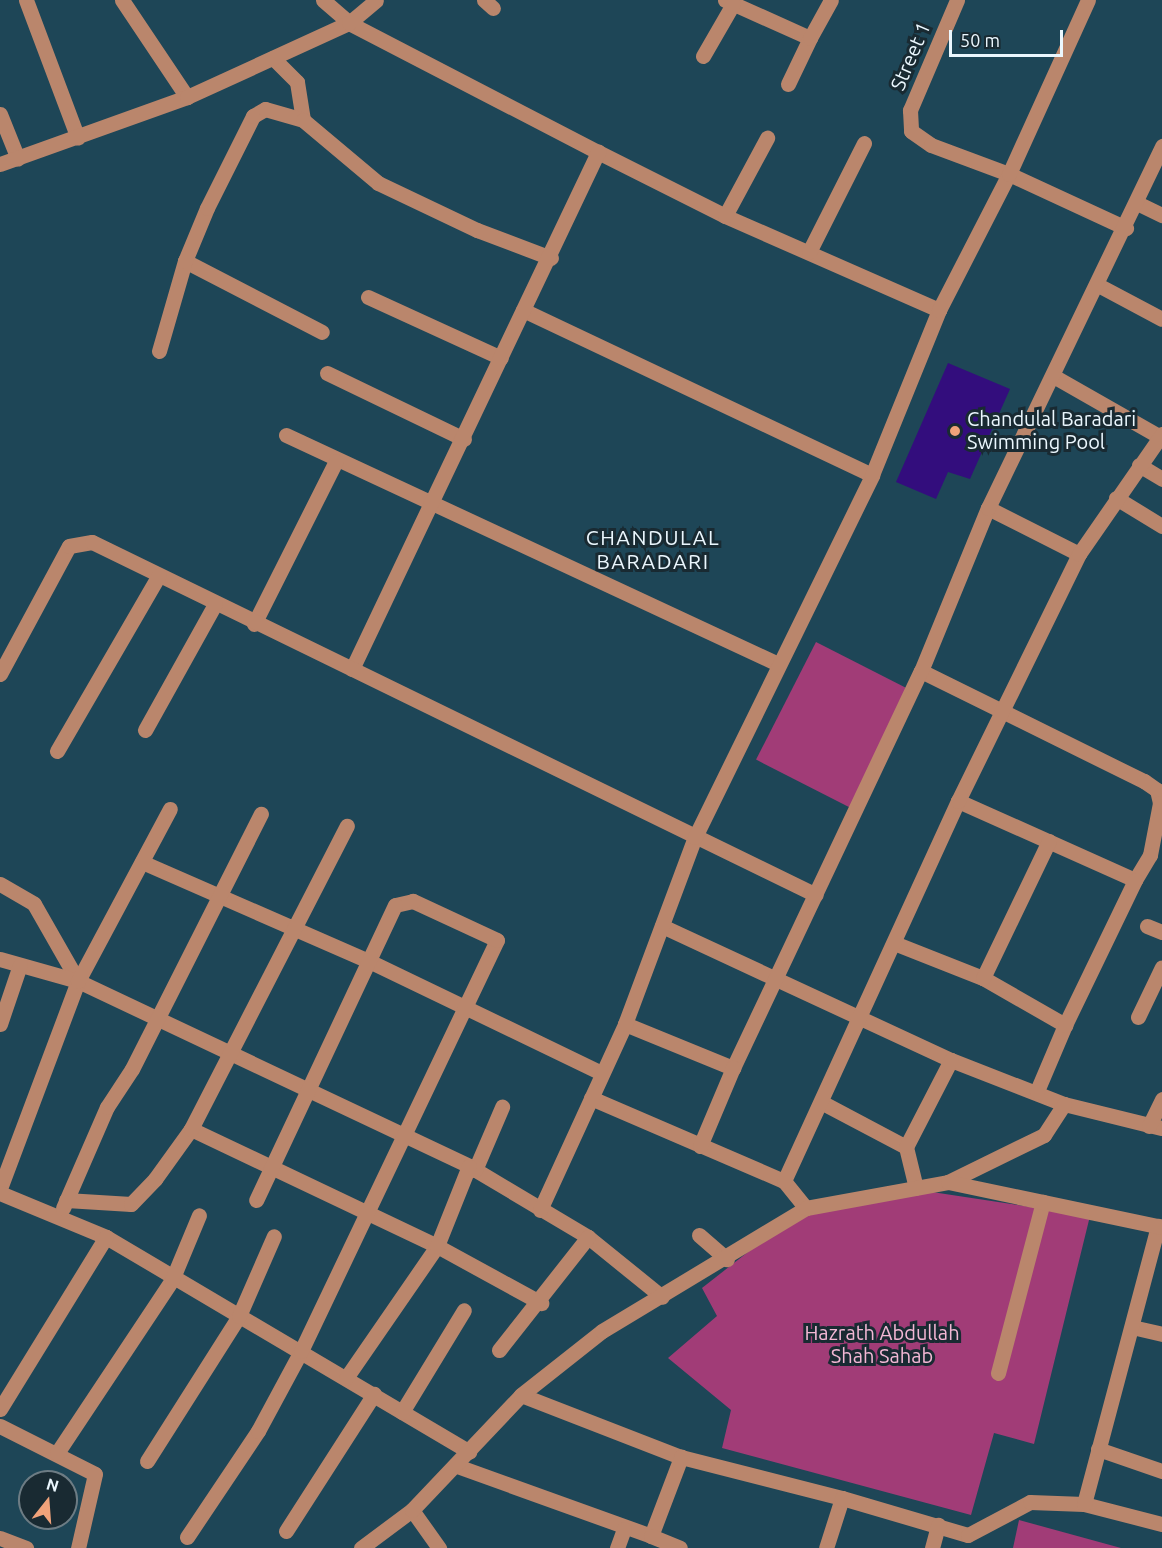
<!DOCTYPE html>
<html>
<head>
<meta charset="utf-8">
<style>
  body { margin:0 }
  #map { position:relative; width:1162px; height:1548px; overflow:hidden; background:#1e4657; font-family:Ubuntu,sans-serif }
  div>[style] { position:absolute }
  [style*='--x'] { left:calc(var(--x)*1px); top:calc(var(--y)*1px); width:calc(var(--w)*1px); rotate:calc(var(--a)*1deg) }
  .green>* { inset:0; background:#a13c77; transform-origin:0 0 }
  .water>* { inset:0; background:#330d7d }
  .minor>* { height:15px; margin:-7.5px; padding:0 7.5px; transform-origin:7.5px; border-radius:7.5px; background:#ba866c }
  .dots>* { width:16px; height:16px; translate:-50% -50%; box-sizing:border-box; border:3px solid #192a32; border-radius:50% }
  span { translate:-50% -50%; white-space:nowrap; text-align:center; line-height:1.15; -webkit-text-stroke:6px #192a32; paint-order:stroke }
  .street-label { font-size:20px; color:#ebf7fe }
  .poi-label { font-size:20px; color:#ebf7fe }
  .left { translate:0 -50%; text-align:left }
  .park-label { font-size:20px; color:#f3b8d5 }
  .neighbourhood-label { font-size:21px; color:#ebf7fe; letter-spacing:1.5px }
  .north { position:absolute; left:18px; top:1470px; width:60px; height:60px; box-sizing:border-box; background:#192a32; border:2px solid #6d7c84; border-radius:50%; rotate:17deg; font-size:16px; font-weight:700; line-height:24px; text-align:center; color:#ebf7fe }
  .north::after { content:''; display:block; margin:auto; width:21px; height:27px; background:#f0a27a; clip-path:polygon(50% 0,100% 100%,50% 72%,0 100%) }
  .scale { position:absolute; left:949px; top:30px; width:114px; height:27px; box-sizing:border-box; border:3px solid #ebf7fe; border-top:0; padding-left:8px; font-size:18px; line-height:21px; white-space:nowrap; color:#ebf7fe; -webkit-text-stroke:4px #192a32; paint-order:stroke }
</style>
</head>
<body>
<div id="map">
  <div class="green">
    <div style="left:816px;top:642px;width:108px;height:132px;rotate:27deg"></div>
    <div style="clip-path:polygon(932px 1192px,1090px 1216px,1034px 1444px,994px 1433px,971px 1515px,722px 1448px,731px 1410px,668px 1358px,717px 1316px,702px 1288px,776px 1230px,809px 1211px)"></div>
    <div style="clip-path:polygon(1019px 1520px,1121px 1548px,1013px 1548px)"></div>
  </div>
  <div class="water">
    <div style="clip-path:polygon(948px 363px,1010px 389px,970px 479px,948px 472px,936px 499px,896px 482px)"></div>
  </div>
  <div class="minor">
    <div style="--x:26;--y:0;--w:147;--a:69.4"></div>
    <div style="--x:122;--y:0;--w:117;--a:56.2"></div>
    <div style="--x:323;--y:0;--w:35;--a:41"></div>
    <div style="--x:349;--y:23;--w:280;--a:27.4"></div>
    <div style="--x:598;--y:152;--w:142;--a:26.7"></div>
    <div style="--x:725;--y:216;--w:234;--a:23.7"></div>
    <div style="--x:484;--y:0;--w:12;--a:42"></div>
    <div style="--x:725;--y:0;--w:93;--a:24.1"></div>
    <div style="--x:810;--y:38;--w:51;--a:115.6"></div>
    <div style="--x:957;--y:0;--w:120;--a:113.1"></div>
    <div style="--x:910;--y:110;--w:21;--a:87"></div>
    <div style="--x:911;--y:131;--w:24;--a:35"></div>
    <div style="--x:931;--y:145;--w:83;--a:20.4"></div>
    <div style="--x:1009;--y:174;--w:129;--a:24.8"></div>
    <div style="--x:810;--y:38;--w:43;--a:-61.1"></div>
    <div style="--x:703;--y:56;--w:60;--a:-60"></div>
    <div style="--x:273;--y:58;--w:34;--a:45"></div>
    <div style="--x:297;--y:82;--w:38;--a:81"></div>
    <div style="--x:0;--y:114;--w:48;--a:68.2"></div>
    <div style="--x:0;--y:164;--w:199;--a:-19.7"></div>
    <div style="--x:187;--y:97;--w:178;--a:-24.6"></div>
    <div style="--x:349;--y:23;--w:35;--a:-40"></div>
    <div style="--x:1137;--y:203;--w:28;--a:26"></div>
    <div style="--x:725;--y:216;--w:89;--a:-61.7"></div>
    <div style="--x:809;--y:252;--w:122;--a:-63.2"></div>
    <div style="--x:185;--y:261;--w:154;--a:27.4"></div>
    <div style="--x:1098;--y:285;--w:72;--a:28"></div>
    <div style="--x:368;--y:297;--w:146;--a:24.6"></div>
    <div style="--x:523;--y:310;--w:386;--a:25.3"></div>
    <div style="--x:159;--y:351;--w:94;--a:-73.9"></div>
    <div style="--x:185;--y:261;--w:57;--a:-67.5"></div>
    <div style="--x:207;--y:208;--w:103;--a:-63.4"></div>
    <div style="--x:253;--y:116;--w:14;--a:-30"></div>
    <div style="--x:265;--y:109;--w:40;--a:16"></div>
    <div style="--x:303;--y:120;--w:98;--a:40"></div>
    <div style="--x:378;--y:183;--w:110;--a:25.4"></div>
    <div style="--x:477;--y:230;--w:79;--a:20.7"></div>
    <div style="--x:327;--y:373;--w:152;--a:25.7"></div>
    <div style="--x:1055;--y:377;--w:121;--a:29.7"></div>
    <div style="--x:286;--y:435;--w:543;--a:24.96"></div>
    <div style="--x:1139;--y:465;--w:27;--a:31"></div>
    <div style="--x:1116;--y:498;--w:54;--a:31.3"></div>
    <div style="--x:988;--y:508;--w:102;--a:26.8"></div>
    <div style="--x:254;--y:624;--w:182;--a:-63.3"></div>
    <div style="--x:352;--y:669;--w:573;--a:-64.55"></div>
    <div style="--x:921;--y:671;--w:249;--a:26.3"></div>
    <div style="--x:1144;--y:781;--w:16;--a:35"></div>
    <div style="--x:1157;--y:790;--w:13;--a:77"></div>
    <div style="--x:1160;--y:803;--w:53;--a:100.9"></div>
    <div style="--x:1150;--y:855;--w:29;--a:121"></div>
    <div style="--x:1135;--y:880;--w:194;--a:-155.9"></div>
    <div style="--x:0;--y:674;--w:145;--a:-61.7"></div>
    <div style="--x:69;--y:546;--w:23;--a:-10"></div>
    <div style="--x:92;--y:542;--w:805;--a:25.99"></div>
    <div style="--x:145;--y:730;--w:144;--a:-60.9"></div>
    <div style="--x:57;--y:751;--w:203;--a:-59.9"></div>
    <div style="--x:142;--y:862;--w:250;--a:23.6"></div>
    <div style="--x:371;--y:962;--w:254;--a:25.7"></div>
    <div style="--x:0;--y:884;--w:39;--a:30"></div>
    <div style="--x:34;--y:904;--w:89;--a:60.3"></div>
    <div style="--x:78;--y:981;--w:433;--a:25.3"></div>
    <div style="--x:469;--y:1166;--w:139;--a:30.8"></div>
    <div style="--x:588;--y:1237;--w:95;--a:39"></div>
    <div style="--x:662;--y:926;--w:319;--a:24.9"></div>
    <div style="--x:951;--y:1060;--w:121;--a:21.3"></div>
    <div style="--x:1064;--y:1104;--w:101;--a:13.8"></div>
    <div style="--x:1147;--y:926;--w:16;--a:22"></div>
    <div style="--x:894;--y:943;--w:96;--a:21.5"></div>
    <div style="--x:983;--y:978;--w:95;--a:29.8"></div>
    <div style="--x:1065;--y:1025;--w:72;--a:113"></div>
    <div style="--x:0;--y:959;--w:81;--a:15.8"></div>
    <div style="--x:78;--y:981;--w:221;--a:110.6"></div>
    <div style="--x:983;--y:978;--w:152;--a:-64.3"></div>
    <div style="--x:78;--y:981;--w:195;--a:-61.9"></div>
    <div style="--x:1138;--y:1017;--w:55;--a:-64.4"></div>
    <div style="--x:0;--y:1024;--w:62;--a:-71.3"></div>
    <div style="--x:625;--y:1024;--w:117;--a:22.2"></div>
    <div style="--x:733;--y:1068;--w:439;--a:-64.7"></div>
    <div style="--x:921;--y:671;--w:176;--a:-67.7"></div>
    <div style="--x:988;--y:508;--w:402;--a:-64.3"></div>
    <div style="--x:1065;--y:1025;--w:161;--a:-64.2"></div>
    <div style="--x:591;--y:1098;--w:210;--a:23.3"></div>
    <div style="--x:784;--y:1181;--w:35;--a:51"></div>
    <div style="--x:821;--y:1102;--w:96;--a:27.9"></div>
    <div style="--x:906;--y:1147;--w:42;--a:76.3"></div>
    <div style="--x:1149;--y:1126;--w:30;--a:-64"></div>
    <div style="--x:191;--y:1129;--w:272;--a:25.4"></div>
    <div style="--x:437;--y:1246;--w:119;--a:28.7"></div>
    <div style="--x:700;--y:1146;--w:85;--a:-67.1"></div>
    <div style="--x:906;--y:1147;--w:98;--a:-62.7"></div>
    <div style="--x:475;--y:1170;--w:69;--a:-66.8"></div>
    <div style="--x:784;--y:1181;--w:418;--a:-65.4"></div>
    <div style="--x:958;--y:801;--w:275;--a:-63.9"></div>
    <div style="--x:1079;--y:554;--w:146;--a:-55.3"></div>
    <div style="--x:948;--y:1182;--w:107;--a:-26.1"></div>
    <div style="--x:1044;--y:1135;--w:37;--a:-57"></div>
    <div style="--x:0;--y:1193;--w:115;--a:22.5"></div>
    <div style="--x:106;--y:1237;--w:422;--a:30.6"></div>
    <div style="--x:66;--y:1200;--w:65;--a:3.5"></div>
    <div style="--x:131;--y:1204;--w:35;--a:-46"></div>
    <div style="--x:155;--y:1179;--w:62;--a:-54.2"></div>
    <div style="--x:191;--y:1129;--w:341;--a:-62.8"></div>
    <div style="--x:63;--y:1208;--w:110;--a:-66.5"></div>
    <div style="--x:107;--y:1107;--w:45;--a:-56.7"></div>
    <div style="--x:132;--y:1069;--w:286;--a:-63.2"></div>
    <div style="--x:540;--y:1210;--w:205;--a:-65.4"></div>
    <div style="--x:625;--y:1024;--w:200;--a:-69.5"></div>
    <div style="--x:695;--y:837;--w:403;--a:-63.9"></div>
    <div style="--x:872;--y:475;--w:178;--a:-67.9"></div>
    <div style="--x:939;--y:310;--w:153;--a:-62.8"></div>
    <div style="--x:1009;--y:174;--w:191;--a:-65.6"></div>
    <div style="--x:699;--y:1235;--w:37;--a:41"></div>
    <div style="--x:1132;--y:1327;--w:31;--a:13"></div>
    <div style="--x:499;--y:1350;--w:144;--a:-51.8"></div>
    <div style="--x:998;--y:1373;--w:177;--a:-75.3"></div>
    <div style="--x:346;--y:1378;--w:160;--a:-55.4"></div>
    <div style="--x:437;--y:1246;--w:86;--a:-68.2"></div>
    <div style="--x:521;--y:1395;--w:172;--a:21.2"></div>
    <div style="--x:681;--y:1457;--w:166;--a:14.3"></div>
    <div style="--x:842;--y:1498;--w:52;--a:107.7"></div>
    <div style="--x:0;--y:1409;--w:202;--a:-58.4"></div>
    <div style="--x:402;--y:1412;--w:119;--a:-58.7"></div>
    <div style="--x:0;--y:1426;--w:106;--a:26.8"></div>
    <div style="--x:95;--y:1474;--w:76;--a:102.9"></div>
    <div style="--x:1098;--y:1449;--w:68;--a:19"></div>
    <div style="--x:57;--y:1453;--w:208;--a:-56.4"></div>
    <div style="--x:172;--y:1280;--w:70;--a:-67.4"></div>
    <div style="--x:147;--y:1461;--w:172;--a:-57.6"></div>
    <div style="--x:239;--y:1316;--w:87;--a:-66.4"></div>
    <div style="--x:457;--y:1466;--w:206;--a:19.8"></div>
    <div style="--x:651;--y:1536;--w:85;--a:-69.2"></div>
    <div style="--x:842;--y:1498;--w:131;--a:16.4"></div>
    <div style="--x:968;--y:1535;--w:70;--a:-28"></div>
    <div style="--x:1030;--y:1502;--w:54;--a:2.1"></div>
    <div style="--x:1084;--y:1504;--w:81;--a:14.4"></div>
    <div style="--x:1084;--y:1504;--w:288;--a:-75.1"></div>
    <div style="--x:412;--y:1510;--w:47;--a:54.6"></div>
    <div style="--x:286;--y:1531;--w:163;--a:-57.3"></div>
    <div style="--x:651;--y:1536;--w:31;--a:22"></div>
    <div style="--x:187;--y:1537;--w:128;--a:-56.2"></div>
    <div style="--x:258;--y:1431;--w:91;--a:-61.7"></div>
    <div style="--x:301;--y:1351;--w:455;--a:-64.5"></div>
    <div style="--x:497;--y:940;--w:93;--a:-155.1"></div>
    <div style="--x:413;--y:901;--w:18;--a:167"></div>
    <div style="--x:395;--y:905;--w:326;--a:115.2"></div>
    <div style="--x:0;--y:1538;--w:28;--a:21"></div>
    <div style="--x:361;--y:1548;--w:64;--a:-36.7"></div>
    <div style="--x:412;--y:1510;--w:158;--a:-46.5"></div>
    <div style="--x:521;--y:1395;--w:103;--a:-38.3"></div>
    <div style="--x:602;--y:1331;--w:238;--a:-31.1"></div>
    <div style="--x:806;--y:1208;--w:144;--a:-10.4"></div>
    <div style="--x:948;--y:1182;--w:219;--a:11.9"></div>
    <div style="--x:617;--y:1548;--w:20;--a:-70"></div>
    <div style="--x:932;--y:1548;--w:24;--a:-75"></div>
  </div>
  <div class="dots">
    <div style="left:955px;top:431px;background:#f0a27a"></div>
  </div>
  <div class="street-label">
    <span style="left:910px;top:56px;rotate:-67deg">Street 1</span>
  </div>
  <div class="poi-label">
    <span class="left" style="left:967px;top:430px">Chandulal Baradari<br>Swimming Pool</span>
  </div>
  <div class="park-label">
    <span style="left:882px;top:1344px">Hazrath Abdullah<br>Shah Sahab</span>
  </div>
  <div class="neighbourhood-label">
    <span style="left:653px;top:549px">CHANDULAL<br>BARADARI</span>
  </div>
  <div class="north">N</div>
  <div class="scale">50 m</div>
</div>
</body>
</html>
